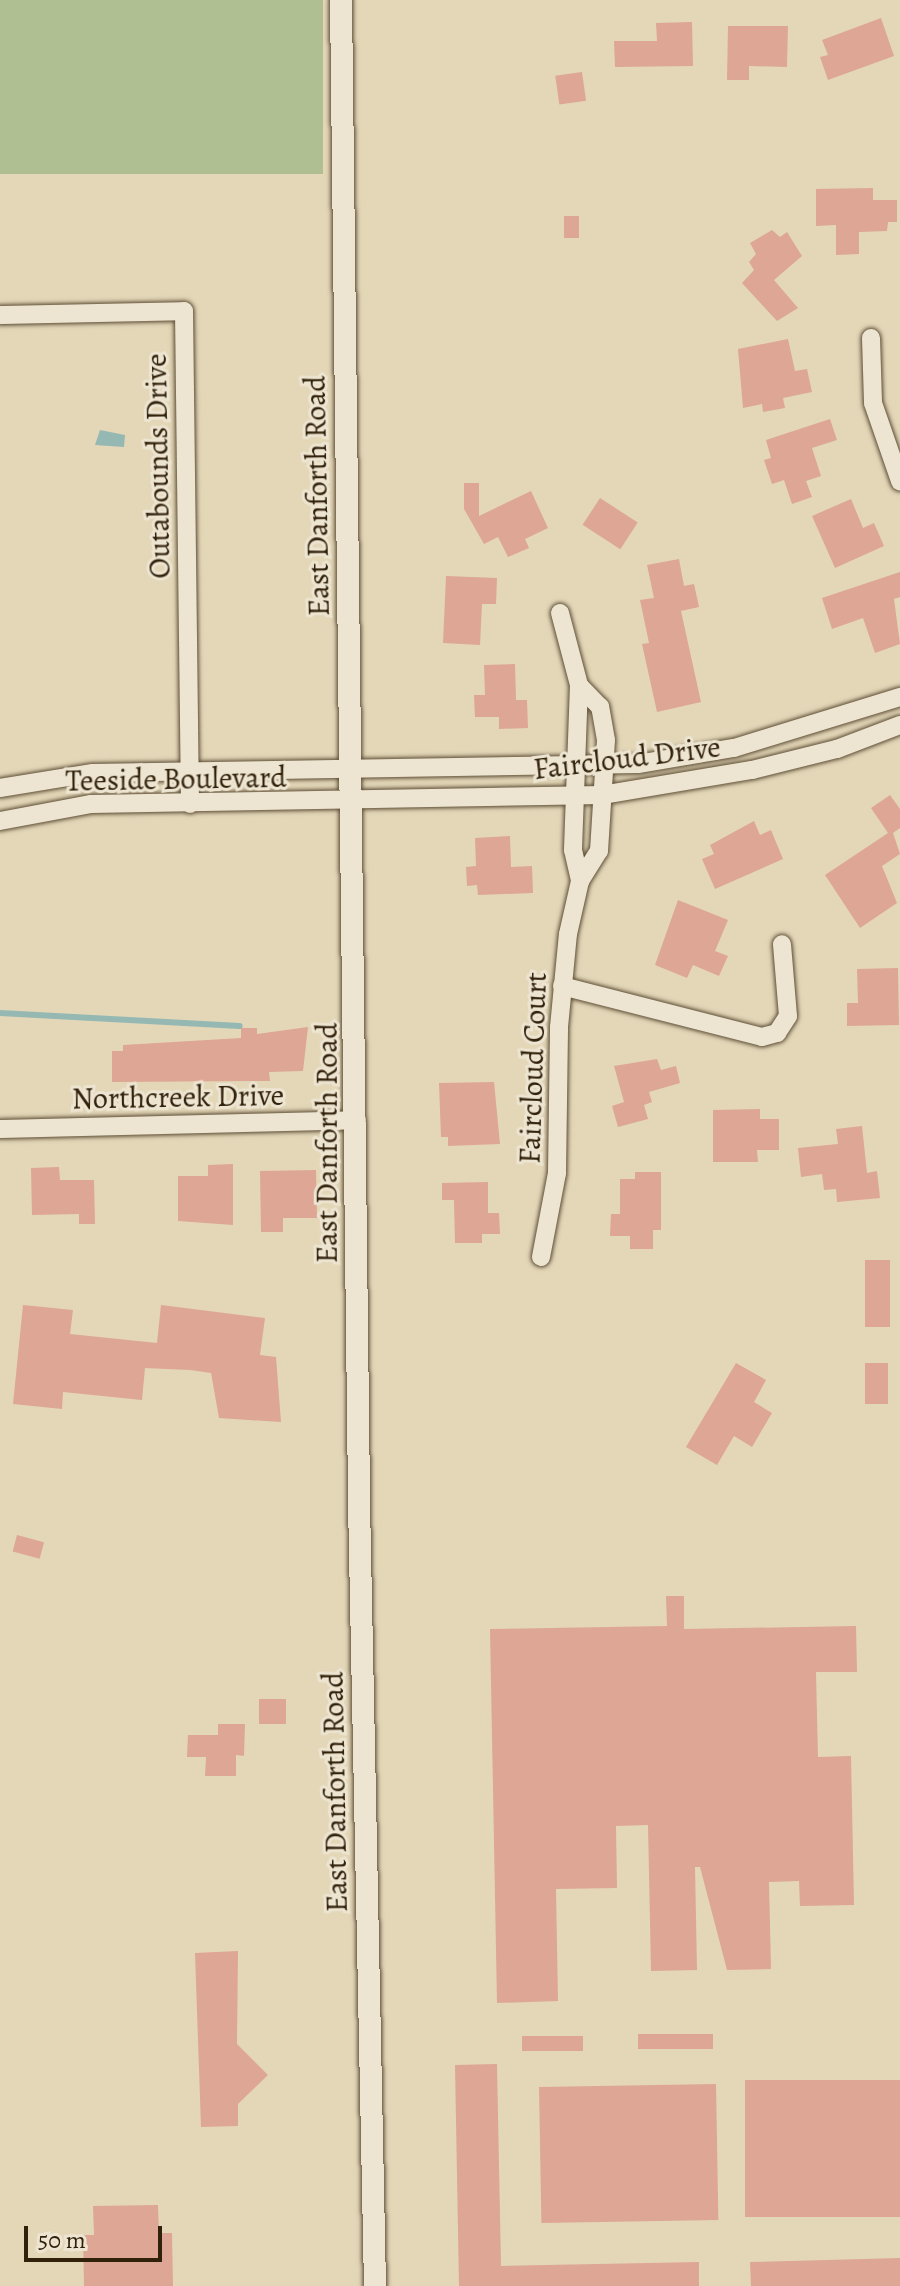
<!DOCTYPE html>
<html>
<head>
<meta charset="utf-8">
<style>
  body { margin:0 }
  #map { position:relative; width:900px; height:2286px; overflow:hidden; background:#e3d7b8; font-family:Alegreya,serif }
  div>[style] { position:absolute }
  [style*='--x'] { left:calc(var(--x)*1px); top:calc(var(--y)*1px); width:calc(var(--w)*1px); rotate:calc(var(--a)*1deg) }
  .green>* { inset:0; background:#b0bf91; transform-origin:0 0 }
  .water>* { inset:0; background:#96b8b3 }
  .stream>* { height:6px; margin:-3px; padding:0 3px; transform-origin:3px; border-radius:3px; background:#96b8b3 }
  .building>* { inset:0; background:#dea694; transform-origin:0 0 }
  .roads { filter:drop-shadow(0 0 2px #5e4e36) drop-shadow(0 0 2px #5e4e36) }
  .minor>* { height:18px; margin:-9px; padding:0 9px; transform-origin:9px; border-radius:9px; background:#ede5d1 }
  .tertiary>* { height:22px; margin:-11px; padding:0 11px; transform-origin:11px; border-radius:11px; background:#ede5d1 }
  span { translate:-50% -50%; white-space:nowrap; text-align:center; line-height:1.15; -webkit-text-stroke:6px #ede5d1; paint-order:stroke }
  .street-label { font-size:30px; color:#31210b }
  .scale { position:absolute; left:24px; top:2226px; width:138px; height:36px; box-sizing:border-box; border:4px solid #31210b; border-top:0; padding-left:10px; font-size:24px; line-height:28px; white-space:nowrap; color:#31210b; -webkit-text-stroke:6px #ede5d1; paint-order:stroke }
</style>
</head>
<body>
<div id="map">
  <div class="green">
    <div style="left:0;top:0;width:323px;height:174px"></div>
  </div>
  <div class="water">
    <div style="clip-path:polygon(100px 430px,125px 435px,124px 447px,95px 445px)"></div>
  </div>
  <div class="stream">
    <div style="--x:0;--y:1013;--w:240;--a:3.1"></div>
  </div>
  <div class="building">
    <div style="clip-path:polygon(881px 18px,894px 56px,828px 80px,820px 57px,828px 55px,822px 40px)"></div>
    <div style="clip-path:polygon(692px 22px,693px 66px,615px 67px,614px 41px,657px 41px,656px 23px)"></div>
    <div style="clip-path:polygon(728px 26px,788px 26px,787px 67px,749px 66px,749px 80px,727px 80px)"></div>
    <div style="left:582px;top:72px;width:29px;height:27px;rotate:82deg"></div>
    <div style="clip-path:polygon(873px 188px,873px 200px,897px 200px,897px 222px,888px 222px,887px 231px,859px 232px,859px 254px,836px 255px,836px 225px,816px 226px,816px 189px)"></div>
    <div style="left:564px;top:216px;width:15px;height:22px"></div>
    <div style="clip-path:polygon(772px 230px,780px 237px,787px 232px,802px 256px,774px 280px,798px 308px,777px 321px,742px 283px,754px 270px,749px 262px,756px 254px,750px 243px)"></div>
    <div style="clip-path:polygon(788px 339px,795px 371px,807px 369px,812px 392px,783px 398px,785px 408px,763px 412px,762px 404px,743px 408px,738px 349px)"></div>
    <div style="clip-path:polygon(830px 419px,837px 440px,812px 448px,821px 476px,806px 481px,812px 497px,792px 504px,784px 480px,772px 484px,764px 460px,771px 458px,766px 440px)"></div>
    <div style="clip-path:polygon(464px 483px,479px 483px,479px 516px,531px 491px,548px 528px,525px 539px,529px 548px,508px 557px,498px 537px,484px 544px,464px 509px)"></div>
    <div style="left:600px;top:498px;width:45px;height:32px;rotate:33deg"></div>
    <div style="clip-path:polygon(851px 499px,863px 528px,874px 523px,884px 546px,835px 568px,812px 516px)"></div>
    <div style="clip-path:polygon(679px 559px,684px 586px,694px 584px,699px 607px,681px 611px,701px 702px,657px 712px,642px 644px,649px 643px,640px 600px,654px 598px,647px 565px)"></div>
    <div style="clip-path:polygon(900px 572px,900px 597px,894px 599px,900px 644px,875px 653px,863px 618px,832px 629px,822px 598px)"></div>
    <div style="clip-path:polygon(446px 576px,497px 578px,496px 604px,482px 604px,480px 645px,443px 643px)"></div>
    <div style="clip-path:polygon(515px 664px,516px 700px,527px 700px,528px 728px,499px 729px,499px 717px,475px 717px,474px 695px,485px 695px,484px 665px)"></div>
    <div style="clip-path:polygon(890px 795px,900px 809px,900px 828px,893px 833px,900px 854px,882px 866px,897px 903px,860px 928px,825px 875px,888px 833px,871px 808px)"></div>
    <div style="clip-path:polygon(754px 821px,760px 835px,771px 830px,783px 859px,715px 889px,702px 859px,714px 854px,710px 845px)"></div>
    <div style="clip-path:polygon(510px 836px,511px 867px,532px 866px,533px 893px,478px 895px,477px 885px,467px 886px,466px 867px,476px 866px,475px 838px)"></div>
    <div style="clip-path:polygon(678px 900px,728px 920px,715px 951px,728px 956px,719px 976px,693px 965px,687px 978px,655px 965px)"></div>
    <div style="clip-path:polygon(898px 968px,899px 1025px,847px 1026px,847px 1003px,858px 1003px,857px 969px)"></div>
    <div style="clip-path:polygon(308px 1027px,303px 1071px,269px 1072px,270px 1081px,112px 1082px,112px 1051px,123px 1051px,123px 1045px,241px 1038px,241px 1028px,257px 1028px,257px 1034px)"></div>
    <div style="clip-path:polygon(657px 1059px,661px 1070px,676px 1066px,680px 1083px,649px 1092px,652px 1102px,644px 1105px,648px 1119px,618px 1127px,612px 1106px,624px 1102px,614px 1066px)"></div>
    <div style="clip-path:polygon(494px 1082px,500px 1144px,448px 1146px,448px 1137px,441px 1137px,439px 1083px)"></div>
    <div style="clip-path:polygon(760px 1109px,760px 1119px,779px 1119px,779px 1150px,757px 1150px,758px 1162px,713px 1162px,713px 1110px)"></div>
    <div style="clip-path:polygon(862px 1126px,867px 1173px,877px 1171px,880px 1198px,837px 1202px,836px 1189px,824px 1190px,822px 1174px,801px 1177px,798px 1148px,838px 1144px,836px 1129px)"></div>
    <div style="clip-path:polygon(233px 1164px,233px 1225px,178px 1221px,178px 1176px,208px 1176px,208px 1165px)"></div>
    <div style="clip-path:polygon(59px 1167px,60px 1180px,94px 1180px,95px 1224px,79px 1224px,79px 1214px,32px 1215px,31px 1168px)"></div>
    <div style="clip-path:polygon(316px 1170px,317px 1218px,283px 1218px,283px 1232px,261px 1232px,260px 1171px)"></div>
    <div style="clip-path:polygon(635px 1172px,661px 1172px,661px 1230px,653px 1230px,653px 1249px,630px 1249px,630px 1236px,610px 1236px,611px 1214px,620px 1214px,620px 1179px,635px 1179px)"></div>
    <div style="clip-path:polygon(488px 1182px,488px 1213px,499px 1213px,500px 1234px,482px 1234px,482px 1243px,455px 1243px,454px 1200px,442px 1200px,442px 1183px)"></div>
    <div style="left:865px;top:1260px;width:25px;height:67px"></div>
    <div style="clip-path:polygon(23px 1305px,73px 1310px,70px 1334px,157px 1343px,161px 1305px,265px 1318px,260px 1355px,276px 1357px,281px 1422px,219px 1418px,211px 1373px,190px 1370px,145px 1368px,142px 1400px,63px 1392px,62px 1409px,13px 1404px)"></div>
    <div style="clip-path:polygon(736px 1363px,766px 1380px,754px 1402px,772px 1413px,752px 1447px,734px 1436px,717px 1465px,686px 1447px)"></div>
    <div style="left:865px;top:1363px;width:23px;height:41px"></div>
    <div style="left:17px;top:1535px;width:28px;height:17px;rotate:15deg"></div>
    <div style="clip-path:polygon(666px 1596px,684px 1596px,684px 1629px,856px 1626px,857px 1672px,816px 1672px,818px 1757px,851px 1756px,854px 1905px,800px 1906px,799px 1881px,769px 1882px,771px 1969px,727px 1970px,700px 1867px,695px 1867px,697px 1970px,651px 1971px,648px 1825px,616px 1826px,617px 1888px,556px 1889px,558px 2001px,497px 2003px,490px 1629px,667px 1626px)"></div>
    <div style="left:259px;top:1699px;width:27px;height:25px"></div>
    <div style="clip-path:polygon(218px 1724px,245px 1724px,244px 1756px,236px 1755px,236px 1776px,205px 1776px,206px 1757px,187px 1757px,188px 1735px,218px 1735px)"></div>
    <div style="clip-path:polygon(238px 1951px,237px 2044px,268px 2075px,238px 2104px,238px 2126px,201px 2127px,195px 1953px)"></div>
    <div style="left:713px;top:2034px;width:15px;height:75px;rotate:90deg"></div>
    <div style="left:583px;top:2036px;width:15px;height:61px;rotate:90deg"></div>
    <div style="clip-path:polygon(497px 2064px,501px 2266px,699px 2262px,699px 2286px,459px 2286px,455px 2065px)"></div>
    <div style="left:900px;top:2080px;width:137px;height:155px;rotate:90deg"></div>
    <div style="left:716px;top:2084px;width:136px;height:177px;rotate:89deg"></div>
    <div style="clip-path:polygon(158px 2205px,159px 2233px,172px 2233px,173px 2286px,84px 2286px,83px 2235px,94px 2235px,93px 2206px)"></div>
    <div style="clip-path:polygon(900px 2258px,900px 2286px,751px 2286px,750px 2262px)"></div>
  </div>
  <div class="roads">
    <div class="minor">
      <div style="--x:0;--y:315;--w:184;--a:-1.2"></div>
      <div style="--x:184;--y:311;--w:493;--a:89.3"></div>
      <div style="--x:871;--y:338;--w:65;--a:88.2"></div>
      <div style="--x:873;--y:403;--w:83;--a:70.9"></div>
      <div style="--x:560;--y:613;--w:74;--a:75.2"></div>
      <div style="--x:579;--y:685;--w:165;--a:92.1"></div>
      <div style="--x:573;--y:850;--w:32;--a:77"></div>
      <div style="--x:0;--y:788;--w:94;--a:-9.2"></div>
      <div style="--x:93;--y:773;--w:545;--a:-0.95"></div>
      <div style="--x:638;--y:764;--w:97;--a:-9.5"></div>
      <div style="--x:734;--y:748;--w:174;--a:-17.1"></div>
      <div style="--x:0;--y:821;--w:93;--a:-10.6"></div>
      <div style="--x:91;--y:804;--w:511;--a:-1.01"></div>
      <div style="--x:602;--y:795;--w:152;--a:-9.5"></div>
      <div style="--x:752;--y:770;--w:88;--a:-13.9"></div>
      <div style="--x:837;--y:749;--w:67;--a:-20.9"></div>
      <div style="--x:562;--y:986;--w:206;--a:14.3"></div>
      <div style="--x:762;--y:1037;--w:16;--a:-15"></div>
      <div style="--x:777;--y:1033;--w:20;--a:-57"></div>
      <div style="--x:788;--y:1016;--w:72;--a:-94.8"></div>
      <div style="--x:0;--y:1129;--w:357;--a:-1.4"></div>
      <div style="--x:541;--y:1257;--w:86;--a:-79.2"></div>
      <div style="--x:557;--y:1173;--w:146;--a:-89.2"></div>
      <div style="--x:559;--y:1027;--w:93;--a:-84.5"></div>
      <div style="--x:568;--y:934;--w:54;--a:-77.2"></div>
      <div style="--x:580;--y:881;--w:36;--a:-58"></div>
      <div style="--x:599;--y:851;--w:111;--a:-86.4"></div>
      <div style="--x:606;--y:740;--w:34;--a:-100"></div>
      <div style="--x:600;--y:707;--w:30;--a:-134"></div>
    </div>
    <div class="tertiary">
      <div style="--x:341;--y:0;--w:1503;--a:89.31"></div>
      <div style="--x:359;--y:1503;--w:783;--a:88.83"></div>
    </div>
  </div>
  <div class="street-label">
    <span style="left:158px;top:466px;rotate:-91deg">Outabounds Drive</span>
    <span style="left:317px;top:496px;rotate:-91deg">East Danforth Road</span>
    <span style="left:627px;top:758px;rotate:-7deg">Faircloud Drive</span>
    <span style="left:176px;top:779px;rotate:-1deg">Teeside Boulevard</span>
    <span style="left:533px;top:1068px;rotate:-88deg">Faircloud Court</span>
    <span style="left:178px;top:1097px;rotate:-1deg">Northcreek Drive</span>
    <span style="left:327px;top:1143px;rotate:-90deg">East Danforth Road</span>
    <span style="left:335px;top:1792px;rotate:-91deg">East Danforth Road</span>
  </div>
  <div class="scale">50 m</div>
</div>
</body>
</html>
